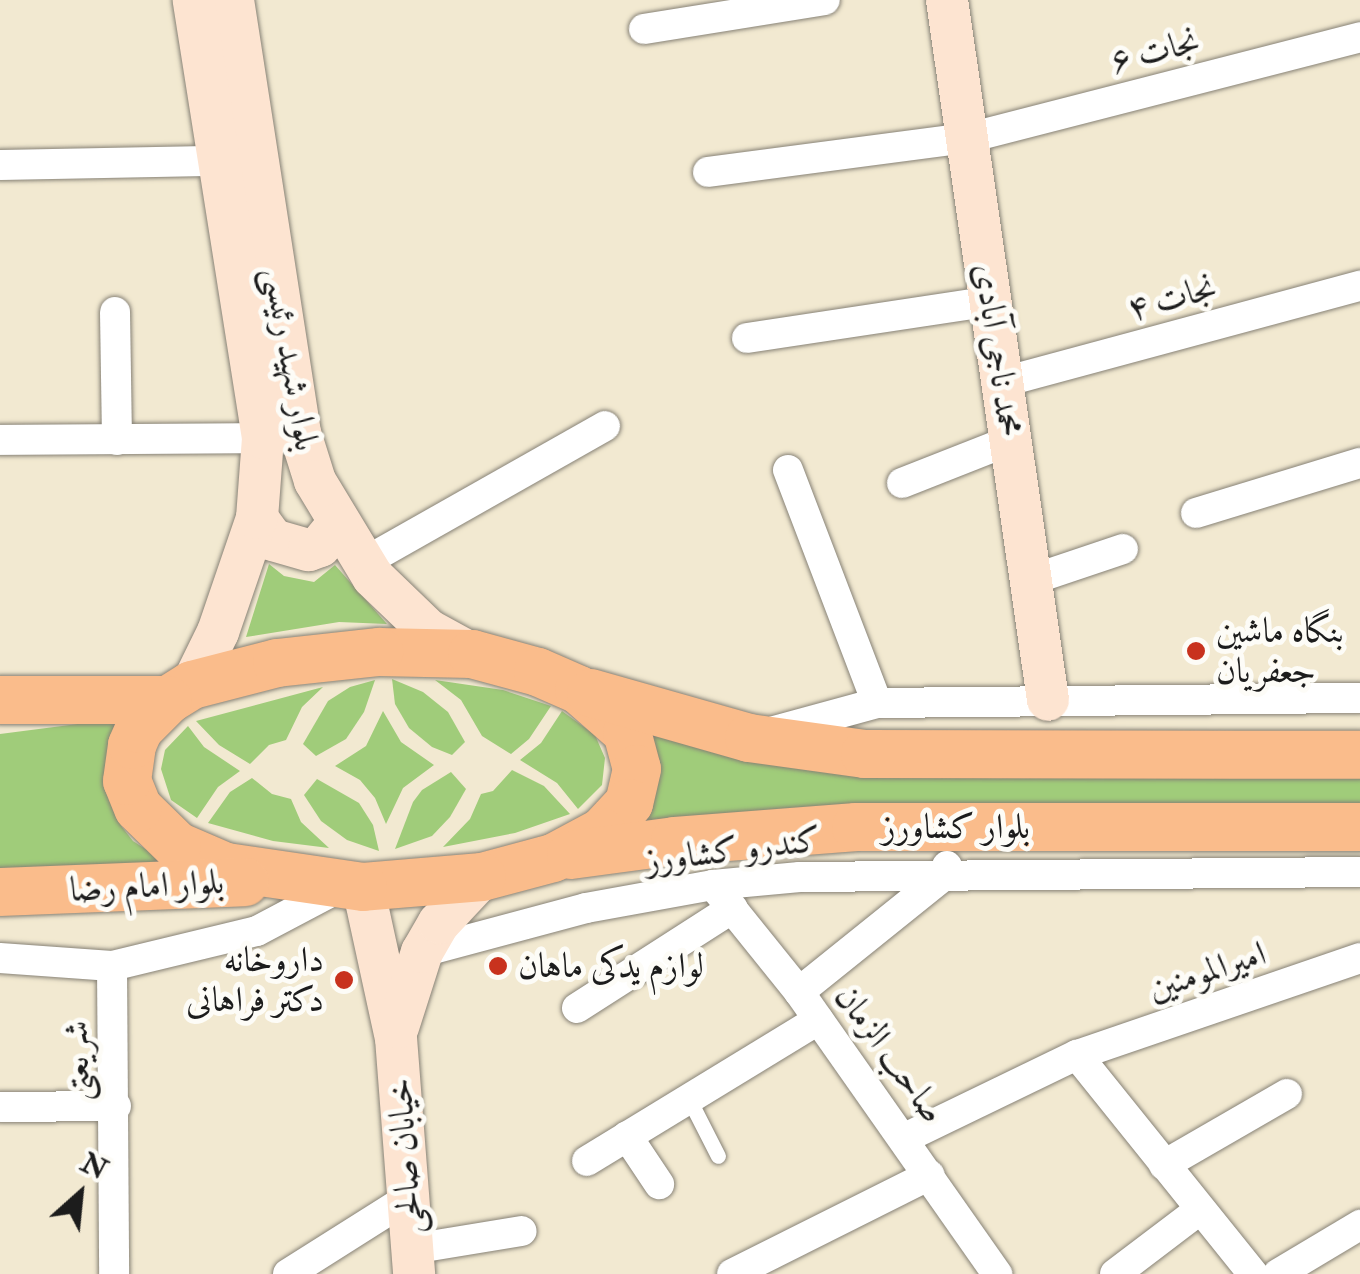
<!DOCTYPE html>
<html>
<head>
<meta charset="utf-8">
<style>
  body { margin:0 }
  #map { position:relative; width:1360px; height:1274px; overflow:hidden; background:#f2e9d1; font-family:"IM FELL Double Pica",Amiri,serif }
  div>[style] { position:absolute }
  [style*='--x'] { left:calc(var(--x)*1px); top:calc(var(--y)*1px); width:calc(var(--w)*1px); rotate:calc(var(--a)*1deg) }
  .green>* { inset:0; background:#a0cc7a }
  .roads { filter:drop-shadow(0 0 2px #878276) drop-shadow(0 0 2px #878276) }
  .lane>* { height:15px; margin:-7.5px; padding:0 7.5px; transform-origin:7.5px; border-radius:7.5px; background:#fff }
  .street>* { height:30px; margin:-15px; padding:0 15px; transform-origin:15px; border-radius:15px; background:#fff }
  .secondary>* { height:42px; margin:-21px; padding:0 21px; transform-origin:21px; border-radius:21px; background:#fde4d1 }
  .primary>* { height:48px; margin:-24px; padding:0 24px; transform-origin:24px; border-radius:24px; background:#fabc8b }
  .dots>* { width:28px; height:28px; translate:-50% -50%; box-sizing:border-box; border:5px solid #fdfcf7; border-radius:50% }
  span { translate:-50% -50%; white-space:nowrap; text-align:center; line-height:1.15; -webkit-text-stroke:10px #fdfcf7; paint-order:stroke }
  .street-label { font-size:35px; color:#1c1c1c }
  .poi-label { font-size:35px; color:#1c1c1c }
  .left { translate:0 -50%; text-align:left }
  .right { translate:-100% -50%; text-align:right }
  .north { position:absolute; left:30px; top:1144px; width:100px; height:100px; -webkit-text-stroke:8px #fdfcf7; paint-order:stroke; rotate:27deg; font-size:28px; font-weight:700; line-height:40px; text-align:center; color:#1c1c1c }
  .north::after { content:''; display:block; margin:auto; width:35px; height:45px; background:#1c1c1c; clip-path:polygon(50% 0,100% 100%,50% 72%,0 100%) }
</style>
</head>
<body>
<div id="map">
  <div class="green">
    <div style="clip-path:polygon(269px 564px,284px 576px,314px 582px,335px 565px,387px 624px,339px 622px,246px 637px)"></div>
    <div style="clip-path:polygon(392px 679px,423px 692px,448px 712px,465px 742px,452px 755px,432px 747px,409px 728px,395px 704px)"></div>
    <div style="clip-path:polygon(375px 680px,364px 712px,346px 739px,316px 756px,303px 744px,328px 701px,350px 687px)"></div>
    <div style="clip-path:polygon(435px 680px,503px 690px,551px 706px,529px 739px,511px 754px,482px 736px,461px 700px)"></div>
    <div style="clip-path:polygon(323px 687px,302px 707px,286px 740px,269px 745px,250px 764px,219px 745px,196px 721px)"></div>
    <div style="clip-path:polygon(383px 711px,401px 742px,434px 765px,403px 788px,386px 824px,375px 798px,360px 780px,335px 766px,366px 746px)"></div>
    <div style="clip-path:polygon(562px 711px,595px 735px,605px 758px,602px 785px,578px 809px,557px 783px,520px 760px,541px 743px)"></div>
    <div style="clip-path:polygon(124px 718px,108px 790px,122px 827px,133px 841px,170px 865px,0 870px,0 734px)"></div>
    <div style="clip-path:polygon(188px 726px,204px 747px,240px 771px,218px 787px,197px 818px,171px 800px,161px 769px,165px 750px)"></div>
    <div style="clip-path:polygon(650px 732px,1360px 776px,1360px 813px,719px 814px,642px 821px,659px 773px)"></div>
    <div style="clip-path:polygon(512px 770px,544px 786px,570px 814px,515px 833px,443px 847px,470px 819px,481px 794px,493px 791px)"></div>
    <div style="clip-path:polygon(451px 772px,466px 789px,450px 817px,432px 836px,395px 849px,413px 802px,422px 790px)"></div>
    <div style="clip-path:polygon(252px 778px,272px 794px,291px 799px,301px 822px,329px 848px,273px 841px,208px 823px,230px 792px)"></div>
    <div style="clip-path:polygon(317px 779px,359px 803px,373px 825px,379px 851px,347px 840px,321px 821px,304px 795px)"></div>
  </div>
  <div class="roads">
    <div class="lane">
      <div style="--x:688;--y:1097;--w:66;--a:63"></div>
    </div>
    <div class="street">
      <div style="--x:644;--y:29;--w:183;--a:-9.1"></div>
      <div style="--x:0;--y:165;--w:218;--a:-1.1"></div>
      <div style="--x:708;--y:172;--w:262;--a:-7.5"></div>
      <div style="--x:968;--y:138;--w:405;--a:-14.4"></div>
      <div style="--x:115;--y:312;--w:128;--a:89.1"></div>
      <div style="--x:747;--y:338;--w:247;--a:-8.6"></div>
      <div style="--x:1003;--y:382;--w:370;--a:-15.1"></div>
      <div style="--x:0;--y:440;--w:263;--a:-0.4"></div>
      <div style="--x:788;--y:470;--w:249;--a:69.1"></div>
      <div style="--x:902;--y:483;--w:117;--a:-21.5"></div>
      <div style="--x:1196;--y:513;--w:171;--a:-17"></div>
      <div style="--x:363;--y:563;--w:278;--a:-29.5"></div>
      <div style="--x:1031;--y:580;--w:97;--a:-18.6"></div>
      <div style="--x:767;--y:733;--w:114;--a:-15.3"></div>
      <div style="--x:877;--y:703;--w:483;--a:-0.6"></div>
      <div style="--x:713;--y:885;--w:137;--a:51.2"></div>
      <div style="--x:799;--y:992;--w:345;--a:54.9"></div>
      <div style="--x:422;--y:952;--w:170;--a:-15"></div>
      <div style="--x:586;--y:908;--w:129;--a:-10.3"></div>
      <div style="--x:713;--y:885;--w:87;--a:-5.3"></div>
      <div style="--x:800;--y:877;--w:560;--a:-0.51"></div>
      <div style="--x:0;--y:958;--w:112;--a:4.1"></div>
      <div style="--x:112;--y:966;--w:149;--a:-13.6"></div>
      <div style="--x:257;--y:931;--w:98;--a:-27.9"></div>
      <div style="--x:112;--y:966;--w:308;--a:89.6"></div>
      <div style="--x:799;--y:992;--w:190;--a:-38.8"></div>
      <div style="--x:947;--y:873;--w:7;--a:-90"></div>
      <div style="--x:577;--y:1008;--w:185;--a:-32.7"></div>
      <div style="--x:1077;--y:1055;--w:281;--a:51.2"></div>
      <div style="--x:0;--y:1107;--w:116;--a:-0.5"></div>
      <div style="--x:627;--y:1136;--w:58;--a:56.3"></div>
      <div style="--x:905;--y:1138;--w:191;--a:-25.8"></div>
      <div style="--x:1077;--y:1055;--w:299;--a:-18.9"></div>
      <div style="--x:587;--y:1161;--w:271;--a:-31.4"></div>
      <div style="--x:1164;--y:1165;--w:142;--a:-30"></div>
      <div style="--x:412;--y:1249;--w:111;--a:-9.3"></div>
      <div style="--x:288;--y:1274;--w:142;--a:-32.3"></div>
      <div style="--x:732;--y:1274;--w:221;--a:-26.6"></div>
      <div style="--x:1115;--y:1274;--w:104;--a:-37.2"></div>
      <div style="--x:1278;--y:1274;--w:96;--a:-30.9"></div>
    </div>
    <div class="secondary">
      <div style="--x:233;--y:0;--w:438;--a:81.2"></div>
      <div style="--x:300;--y:433;--w:50;--a:72.6"></div>
      <div style="--x:315;--y:481;--w:112;--a:58.9"></div>
      <div style="--x:373;--y:577;--w:76;--a:43.9"></div>
      <div style="--x:428;--y:630;--w:50;--a:28.6"></div>
      <div style="--x:947;--y:0;--w:707;--a:81.79"></div>
      <div style="--x:257;--y:518;--w:27;--a:54"></div>
      <div style="--x:273;--y:540;--w:37;--a:16"></div>
      <div style="--x:309;--y:550;--w:12;--a:-20"></div>
      <div style="--x:320;--y:546;--w:28;--a:-51"></div>
      <div style="--x:192;--y:685;--w:59;--a:-63.9"></div>
      <div style="--x:218;--y:632;--w:120;--a:-71.1"></div>
      <div style="--x:257;--y:518;--w:80;--a:-85.7"></div>
      <div style="--x:263;--y:438;--w:443;--a:-99"></div>
      <div style="--x:363;--y:887;--w:155;--a:77.7"></div>
      <div style="--x:396;--y:1038;--w:237;--a:85.6"></div>
      <div style="--x:398;--y:1027;--w:79;--a:-72.3"></div>
      <div style="--x:422;--y:952;--w:34;--a:-60"></div>
      <div style="--x:439;--y:923;--w:63;--a:-46.9"></div>
    </div>
    <div class="primary">
      <div style="--x:379;--y:652;--w:93;--a:1.2"></div>
      <div style="--x:472;--y:654;--w:68;--a:15.3"></div>
      <div style="--x:538;--y:672;--w:45;--a:23.7"></div>
      <div style="--x:579;--y:690;--w:64;--a:41.2"></div>
      <div style="--x:627;--y:732;--w:38;--a:75"></div>
      <div style="--x:637;--y:769;--w:35;--a:103"></div>
      <div style="--x:629;--y:803;--w:40;--a:133"></div>
      <div style="--x:602;--y:832;--w:55;--a:152"></div>
      <div style="--x:553;--y:858;--w:73;--a:165"></div>
      <div style="--x:482;--y:877;--w:119;--a:175.2"></div>
      <div style="--x:363;--y:887;--w:138;--a:-171.7"></div>
      <div style="--x:226;--y:867;--w:53;--a:-156.8"></div>
      <div style="--x:177;--y:846;--w:54;--a:-135.7"></div>
      <div style="--x:138;--y:808;--w:29;--a:-112"></div>
      <div style="--x:127;--y:781;--w:36;--a:-82"></div>
      <div style="--x:132;--y:745;--w:17;--a:-66"></div>
      <div style="--x:139;--y:729;--w:41;--a:-45"></div>
      <div style="--x:168;--y:700;--w:28;--a:-32"></div>
      <div style="--x:192;--y:685;--w:88;--a:-14.5"></div>
      <div style="--x:277;--y:663;--w:103;--a:-6.2"></div>
      <div style="--x:591;--y:693;--w:164;--a:15.9"></div>
      <div style="--x:749;--y:738;--w:117;--a:7.9"></div>
      <div style="--x:865;--y:754;--w:495;--a:0.1"></div>
      <div style="--x:0;--y:700;--w:168;--a:0"></div>
      <div style="--x:571;--y:855;--w:105;--a:-7.7"></div>
      <div style="--x:675;--y:841;--w:182;--a:-4.4"></div>
      <div style="--x:856;--y:827;--w:504;--a:0"></div>
      <div style="--x:0;--y:892;--w:245;--a:-2.3"></div>
    </div>
  </div>
  <div class="dots">
    <div style="left:1196px;top:651px;background:#c8321e"></div>
    <div style="left:498px;top:966px;background:#c8321e"></div>
    <div style="left:344px;top:980px;background:#c8321e"></div>
  </div>
  <div class="street-label">
    <span style="left:1155px;top:51px;rotate:-14deg">نجات ۶</span>
    <span style="left:1172px;top:298px;rotate:-15deg">نجات ۴</span>
    <span style="left:998px;top:350px;rotate:82deg">محمد ناجی آبادی</span>
    <span style="left:291px;top:359px;rotate:80deg">بلوار شهید رئیسی</span>
    <span style="left:956px;top:827px">بلوار کشاورز</span>
    <span style="left:733px;top:850px;rotate:-7deg">کندرو کشاورز</span>
    <span style="left:147px;top:886px;rotate:-3deg">بلوار امام رضا</span>
    <span style="left:1207px;top:971px;rotate:-18deg">امیرالمومنین</span>
    <span style="left:890px;top:1054px;rotate:54deg">صاحب الزمان</span>
    <span style="left:77px;top:1061px;rotate:-92deg">شریعتی</span>
    <span style="left:405px;top:1156px;rotate:-94deg">خیابان صالحی</span>
  </div>
  <div class="poi-label">
    <span class="left" style="left:1216px;top:651px">بنگاه ماشین<br>جعفریان</span>
    <span class="right" style="left:324px;top:980px">داروخانه<br>دکتر فراهانی</span>
    <span class="left" style="left:518px;top:966px">لوازم یدکی ماهان</span>
  </div>
  <div class="north">N</div>
</div>
</body>
</html>
